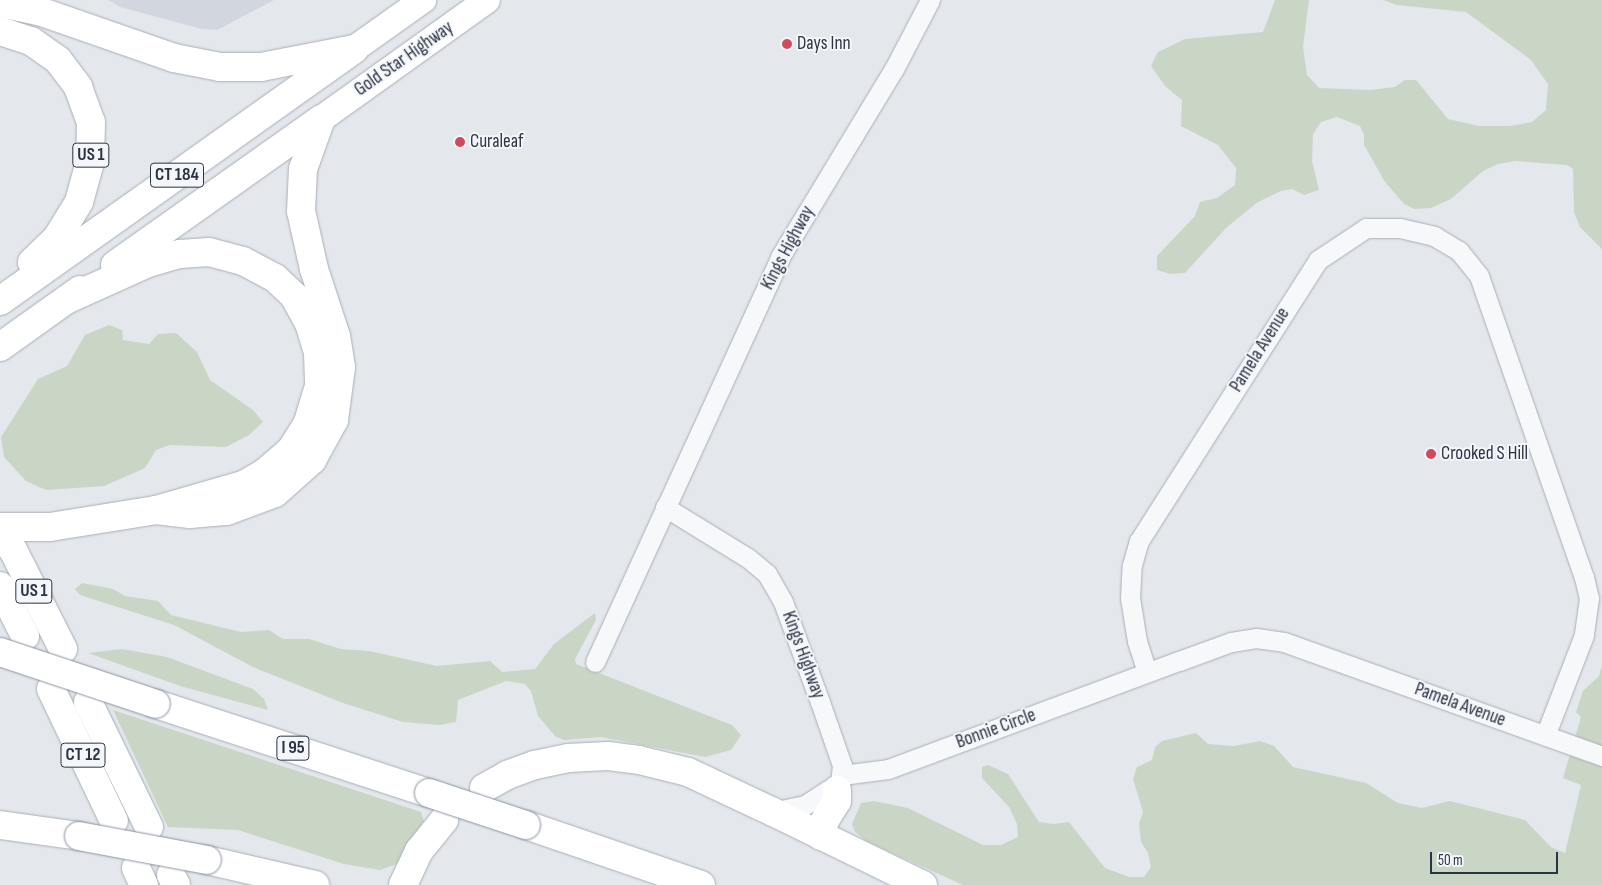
<!DOCTYPE html>
<html>
<head>
<meta charset="utf-8">
<style>
  body { margin:0 }
  #map { position:relative; width:1602px; height:885px; overflow:hidden; background:#e4e7ec; font-family:"Sofia Sans Condensed",sans-serif }
  div>[style] { position:absolute }
  [style*='--x'] { left:calc(var(--x)*1px); top:calc(var(--y)*1px); width:calc(var(--w)*1px); rotate:calc(var(--a)*1deg) }
  .built>* { inset:0; background:#d2d6de }
  .green>* { inset:0; background:#c9d6c5 }
  .roads { filter:drop-shadow(0 0 1px #a9aeb7) drop-shadow(0 0 1px #a9aeb7) }
  .minor>* { height:19px; margin:-9.5px; padding:0 9.5px; transform-origin:9.5px; border-radius:9.5px; background:#f7f8fa }
  .secondary>* { height:26px; margin:-13px; padding:0 13px; transform-origin:13px; border-radius:13px; background:#fff }
  .trunk>* { height:28px; margin:-14px; padding:0 14px; transform-origin:14px; border-radius:14px; background:#fff }
  .motorway>* { height:28px; margin:-14px; padding:0 14px; transform-origin:14px; border-radius:14px; background:#fff }
  .bridges { filter:drop-shadow(0 0 1px #8b94a3) drop-shadow(0 0 1px #8b94a3) }
  .motorway-bridge>* { height:28px; margin:-14px; padding:0 14px; transform-origin:14px; border-radius:14px; background:#fff }
  .dots>* { width:14px; height:14px; translate:-50% -50%; box-sizing:border-box; border:2px solid #f4f6f9; border-radius:50% }
  span { translate:-50% -50%; white-space:nowrap; text-align:center; line-height:1.15; -webkit-text-stroke:4px #f4f6f9; paint-order:stroke }
  .shield-label span { padding:1px 4px; background:#f4f6f9; border:1px solid; border-radius:4px; -webkit-text-stroke-width:0 }
  .shield-label { font-size:18px; color:#2b3445; font-weight:700 }
  .poi-label { font-size:19px; color:#2b3445 }
  .left { translate:0 -50%; text-align:left }
  .street-label { font-size:19px; color:#2b3445 }
  .scale { position:absolute; left:1430px; top:852px; width:128px; height:22px; box-sizing:border-box; border:2px solid #2b3445; border-top:0; padding-left:6px; font-size:15px; line-height:18px; white-space:nowrap; color:#2b3445; -webkit-text-stroke:4px #f4f6f9; paint-order:stroke }
</style>
</head>
<body>
<div id="map">
  <div class="built">
    <div style="clip-path:polygon(108px 0,274px 0,217px 30px,202px 29px,120px 7px)"></div>
  </div>
  <div class="green">
    <div style="clip-path:polygon(1275px 0,1309px 0,1303px 47px,1307px 75px,1319px 88px,1370px 90px,1395px 87px,1405px 80px,1416px 80px,1448px 119px,1479px 126px,1510px 126px,1532px 122px,1546px 110px,1548px 84px,1531px 60px,1466px 12px,1397px 5px,1383px 0,1602px 0,1602px 249px,1580px 227px,1574px 212px,1573px 169px,1567px 165px,1516px 161px,1498px 164px,1483px 171px,1451px 199px,1431px 208px,1414px 209px,1404px 204px,1385px 182px,1364px 145px,1364px 135px,1360px 126px,1337px 117px,1321px 122px,1313px 134px,1312px 161px,1319px 190px,1304px 195px,1292px 189px,1281px 191px,1258px 202px,1227px 227px,1185px 273px,1170px 274px,1157px 270px,1157px 256px,1195px 216px,1200px 202px,1217px 198px,1235px 185px,1236px 168px,1218px 145px,1181px 126px,1182px 100px,1165px 86px,1151px 66px,1158px 52px,1185px 39px,1263px 32px)"></div>
    <div style="clip-path:polygon(109px 325px,122px 330px,123px 340px,149px 344px,158px 334px,176px 333px,197px 352px,210px 380px,253px 410px,263px 422px,249px 435px,226px 447px,170px 445px,156px 450px,145px 468px,104px 486px,46px 490px,26px 481px,4px 457px,1px 437px,38px 379px,67px 366px,85px 335px)"></div>
    <div style="clip-path:polygon(82px 583px,113px 589px,125px 596px,158px 601px,171px 615px,241px 632px,269px 630px,283px 639px,309px 639px,341px 649px,369px 651px,437px 666px,490px 661px,502px 672px,535px 669px,554px 644px,595px 613px,596px 620px,575px 659px,576px 664px,732px 725px,741px 735px,731px 750px,705px 757px,601px 737px,564px 740px,556px 737px,538px 716px,531px 691px,525px 684px,506px 681px,458px 700px,456px 722px,440px 725px,403px 722px,343px 703px,253px 667px,174px 625px,80px 595px,75px 589px)"></div>
    <div style="clip-path:polygon(122px 649px,167px 657px,253px 689px,264px 699px,268px 710px,180px 686px,88px 653px)"></div>
    <div style="clip-path:polygon(1602px 665px,1602px 885px,963px 885px,866px 841px,855px 832px,852px 824px,861px 803px,874px 801px,908px 808px,983px 845px,1001px 845px,1018px 837px,1017px 824px,1009px 807px,982px 778px,982px 767px,988px 765px,1008px 774px,1039px 822px,1054px 824px,1069px 822px,1105px 868px,1129px 877px,1144px 877px,1151px 867px,1148px 853px,1141px 842px,1139px 824px,1143px 812px,1133px 779px,1137px 767px,1152px 760px,1155px 747px,1162px 741px,1196px 733px,1208px 744px,1234px 746px,1260px 741px,1274px 746px,1293px 767px,1366px 783px,1398px 803px,1422px 808px,1450px 801px,1525px 820px,1551px 847px,1565px 853px,1581px 785px,1563px 778px,1581px 717px,1576px 712px,1583px 691px,1599px 676px)"></div>
    <div style="clip-path:polygon(113px 710px,421px 812px,424px 821px,397px 864px,380px 870px,344px 864px,238px 830px,168px 827px)"></div>
  </div>
  <div class="roads">
    <div class="minor">
      <div style="--x:665;--y:507;--w:97;--a:31.6"></div>
      <div style="--x:748;--y:558;--w:25;--a:40"></div>
      <div style="--x:767;--y:574;--w:32;--a:60"></div>
      <div style="--x:783;--y:602;--w:107;--a:69.7"></div>
      <div style="--x:820;--y:702;--w:67;--a:70.8"></div>
      <div style="--x:842;--y:765;--w:20;--a:96"></div>
      <div style="--x:840;--y:785;--w:6;--a:121"></div>
      <div style="--x:837;--y:790;--w:9;--a:180"></div>
      <div style="--x:828;--y:790;--w:27;--a:147"></div>
      <div style="--x:805;--y:805;--w:33;--a:168"></div>
      <div style="--x:595;--y:662;--w:445;--a:-65.4"></div>
      <div style="--x:780;--y:257;--w:220;--a:-58.8"></div>
      <div style="--x:894;--y:69;--w:78;--a:-62.4"></div>
      <div style="--x:1147;--y:672;--w:33;--a:-108"></div>
      <div style="--x:1137;--y:641;--w:44;--a:-99.2"></div>
      <div style="--x:1130;--y:598;--w:33;--a:-87"></div>
      <div style="--x:1132;--y:565;--w:25;--a:-74"></div>
      <div style="--x:1139;--y:541;--w:333;--a:-57.5"></div>
      <div style="--x:1318;--y:260;--w:58;--a:-33.7"></div>
      <div style="--x:1366;--y:228;--w:34;--a:0"></div>
      <div style="--x:1400;--y:228;--w:35;--a:13"></div>
      <div style="--x:1434;--y:236;--w:29;--a:31"></div>
      <div style="--x:1459;--y:251;--w:32;--a:51"></div>
      <div style="--x:1479;--y:276;--w:319;--a:70.8"></div>
      <div style="--x:1584;--y:577;--w:22;--a:77"></div>
      <div style="--x:1589;--y:598;--w:37;--a:98"></div>
      <div style="--x:1584;--y:635;--w:108;--a:111.1"></div>
      <div style="--x:842;--y:775;--w:46;--a:-7.4"></div>
      <div style="--x:888;--y:769;--w:310;--a:-20.4"></div>
      <div style="--x:1179;--y:661;--w:55;--a:-20.1"></div>
      <div style="--x:1231;--y:642;--w:25;--a:-9"></div>
      <div style="--x:1256;--y:638;--w:28;--a:8"></div>
      <div style="--x:1284;--y:642;--w:338;--a:19.7"></div>
    </div>
    <div class="secondary">
      <div style="--x:354;--y:49;--w:85;--a:-35.4"></div>
      <div style="--x:321;--y:119;--w:204;--a:-35.6"></div>
    </div>
    <div class="trunk">
      <div style="--x:0;--y:3;--w:40;--a:12"></div>
      <div style="--x:39;--y:11;--w:143;--a:19.2"></div>
      <div style="--x:174;--y:58;--w:47;--a:11.1"></div>
      <div style="--x:220;--y:67;--w:41;--a:0"></div>
      <div style="--x:261;--y:67;--w:95;--a:-11"></div>
      <div style="--x:0;--y:527;--w:50;--a:0"></div>
      <div style="--x:50;--y:527;--w:107;--a:-9.1"></div>
      <div style="--x:156;--y:510;--w:34;--a:7"></div>
      <div style="--x:190;--y:514;--w:37;--a:-5"></div>
      <div style="--x:227;--y:511;--w:51;--a:-20.6"></div>
      <div style="--x:275;--y:493;--w:50;--a:-41.7"></div>
      <div style="--x:312;--y:460;--w:46;--a:-61.2"></div>
      <div style="--x:334;--y:420;--w:53;--a:-82.5"></div>
      <div style="--x:341;--y:367;--w:31;--a:-99"></div>
      <div style="--x:336;--y:336;--w:71;--a:-108.2"></div>
      <div style="--x:314;--y:269;--w:59;--a:-102.6"></div>
      <div style="--x:301;--y:211;--w:42;--a:-87.3"></div>
      <div style="--x:303;--y:169;--w:53;--a:-70.2"></div>
      <div style="--x:0;--y:535;--w:20;--a:49"></div>
      <div style="--x:13;--y:550;--w:111;--a:63.2"></div>
      <div style="--x:0;--y:586;--w:56;--a:63.4"></div>
      <div style="--x:51;--y:689;--w:146;--a:64.5"></div>
      <div style="--x:88;--y:702;--w:139;--a:64"></div>
      <div style="--x:484;--y:788;--w:26;--a:-29"></div>
      <div style="--x:507;--y:775;--w:30;--a:-20"></div>
      <div style="--x:535;--y:765;--w:34;--a:-12"></div>
      <div style="--x:568;--y:758;--w:40;--a:-2.9"></div>
      <div style="--x:608;--y:756;--w:31;--a:7"></div>
      <div style="--x:639;--y:760;--w:50;--a:13.8"></div>
      <div style="--x:688;--y:772;--w:94;--a:25.2"></div>
      <div style="--x:136;--y:868;--w:19;--a:65"></div>
      <div style="--x:171;--y:875;--w:11;--a:63"></div>
      <div style="--x:403;--y:885;--w:38;--a:-65"></div>
      <div style="--x:419;--y:851;--w:40;--a:-51"></div>
    </div>
    <div class="motorway">
      <div style="--x:0;--y:31;--w:33;--a:18"></div>
      <div style="--x:31;--y:41;--w:33;--a:35"></div>
      <div style="--x:58;--y:60;--w:34;--a:53"></div>
      <div style="--x:78;--y:87;--w:37;--a:70"></div>
      <div style="--x:91;--y:122;--w:40;--a:91.4"></div>
      <div style="--x:90;--y:162;--w:41;--a:105.4"></div>
      <div style="--x:79;--y:202;--w:42;--a:121.4"></div>
      <div style="--x:57;--y:238;--w:35;--a:136"></div>
      <div style="--x:115;--y:265;--w:252;--a:-35.3"></div>
      <div style="--x:66;--y:300;--w:90;--a:-24.3"></div>
      <div style="--x:148;--y:263;--w:33;--a:-16"></div>
      <div style="--x:180;--y:254;--w:29;--a:-4"></div>
      <div style="--x:209;--y:252;--w:35;--a:15"></div>
      <div style="--x:243;--y:261;--w:36;--a:28"></div>
      <div style="--x:275;--y:278;--w:26;--a:43"></div>
      <div style="--x:294;--y:296;--w:31;--a:61"></div>
      <div style="--x:309;--y:323;--w:31;--a:73"></div>
      <div style="--x:318;--y:353;--w:33;--a:88"></div>
      <div style="--x:319;--y:386;--w:39;--a:107"></div>
      <div style="--x:308;--y:423;--w:31;--a:122"></div>
      <div style="--x:292;--y:449;--w:37;--a:139"></div>
      <div style="--x:264;--y:473;--w:24;--a:150"></div>
      <div style="--x:243;--y:485;--w:91;--a:164"></div>
      <div style="--x:0;--y:301;--w:435;--a:-35.4"></div>
      <div style="--x:0;--y:347;--w:98;--a:-35.5"></div>
      <div style="--x:156;--y:704;--w:287;--a:18.1"></div>
      <div style="--x:773;--y:812;--w:167;--a:26"></div>
      <div style="--x:0;--y:825;--w:80;--a:7.9"></div>
      <div style="--x:526;--y:825;--w:185;--a:18.9"></div>
      <div style="--x:821;--y:836;--w:16;--a:-76"></div>
      <div style="--x:825;--y:820;--w:22;--a:-58"></div>
      <div style="--x:837;--y:801;--w:11;--a:-90"></div>
      <div style="--x:207;--y:860;--w:111;--a:13"></div>
    </div>
  </div>
  <div class="bridges">
    <div class="motorway-bridge">
      <div style="--x:0;--y:652;--w:164;--a:18.4"></div>
      <div style="--x:429;--y:793;--w:102;--a:18.3"></div>
      <div style="--x:79;--y:836;--w:130;--a:10.6"></div>
    </div>
  </div>
  <div class="dots">
    <div style="left:787px;top:44px;background:#d1495b"></div>
    <div style="left:460px;top:142px;background:#d1495b"></div>
    <div style="left:1431px;top:454px;background:#d1495b"></div>
  </div>
  <div class="shield-label">
    <span style="left:91px;top:155px">US 1</span>
    <span style="left:177px;top:175px">CT 184</span>
    <span style="left:34px;top:591px">US 1</span>
    <span style="left:293px;top:748px">I 95</span>
    <span style="left:83px;top:755px">CT 12</span>
  </div>
  <div class="poi-label">
    <span class="left" style="left:797px;top:44px">Days Inn</span>
    <span class="left" style="left:470px;top:142px">Curaleaf</span>
    <span class="left" style="left:1441px;top:454px">Crooked S Hill</span>
  </div>
  <div class="street-label">
    <span style="left:404px;top:59px;rotate:-35deg">Gold Star Highway</span>
    <span style="left:788px;top:248px;rotate:-62deg">Kings Highway</span>
    <span style="left:1260px;top:350px;rotate:-58deg">Pamela Avenue</span>
    <span style="left:803px;top:655px;rotate:70deg">Kings Highway</span>
    <span style="left:1460px;top:705px;rotate:20deg">Pamela Avenue</span>
    <span style="left:996px;top:729px;rotate:-20deg">Bonnie Circle</span>
  </div>
  <div class="scale">50 m</div>
</div>
</body>
</html>
